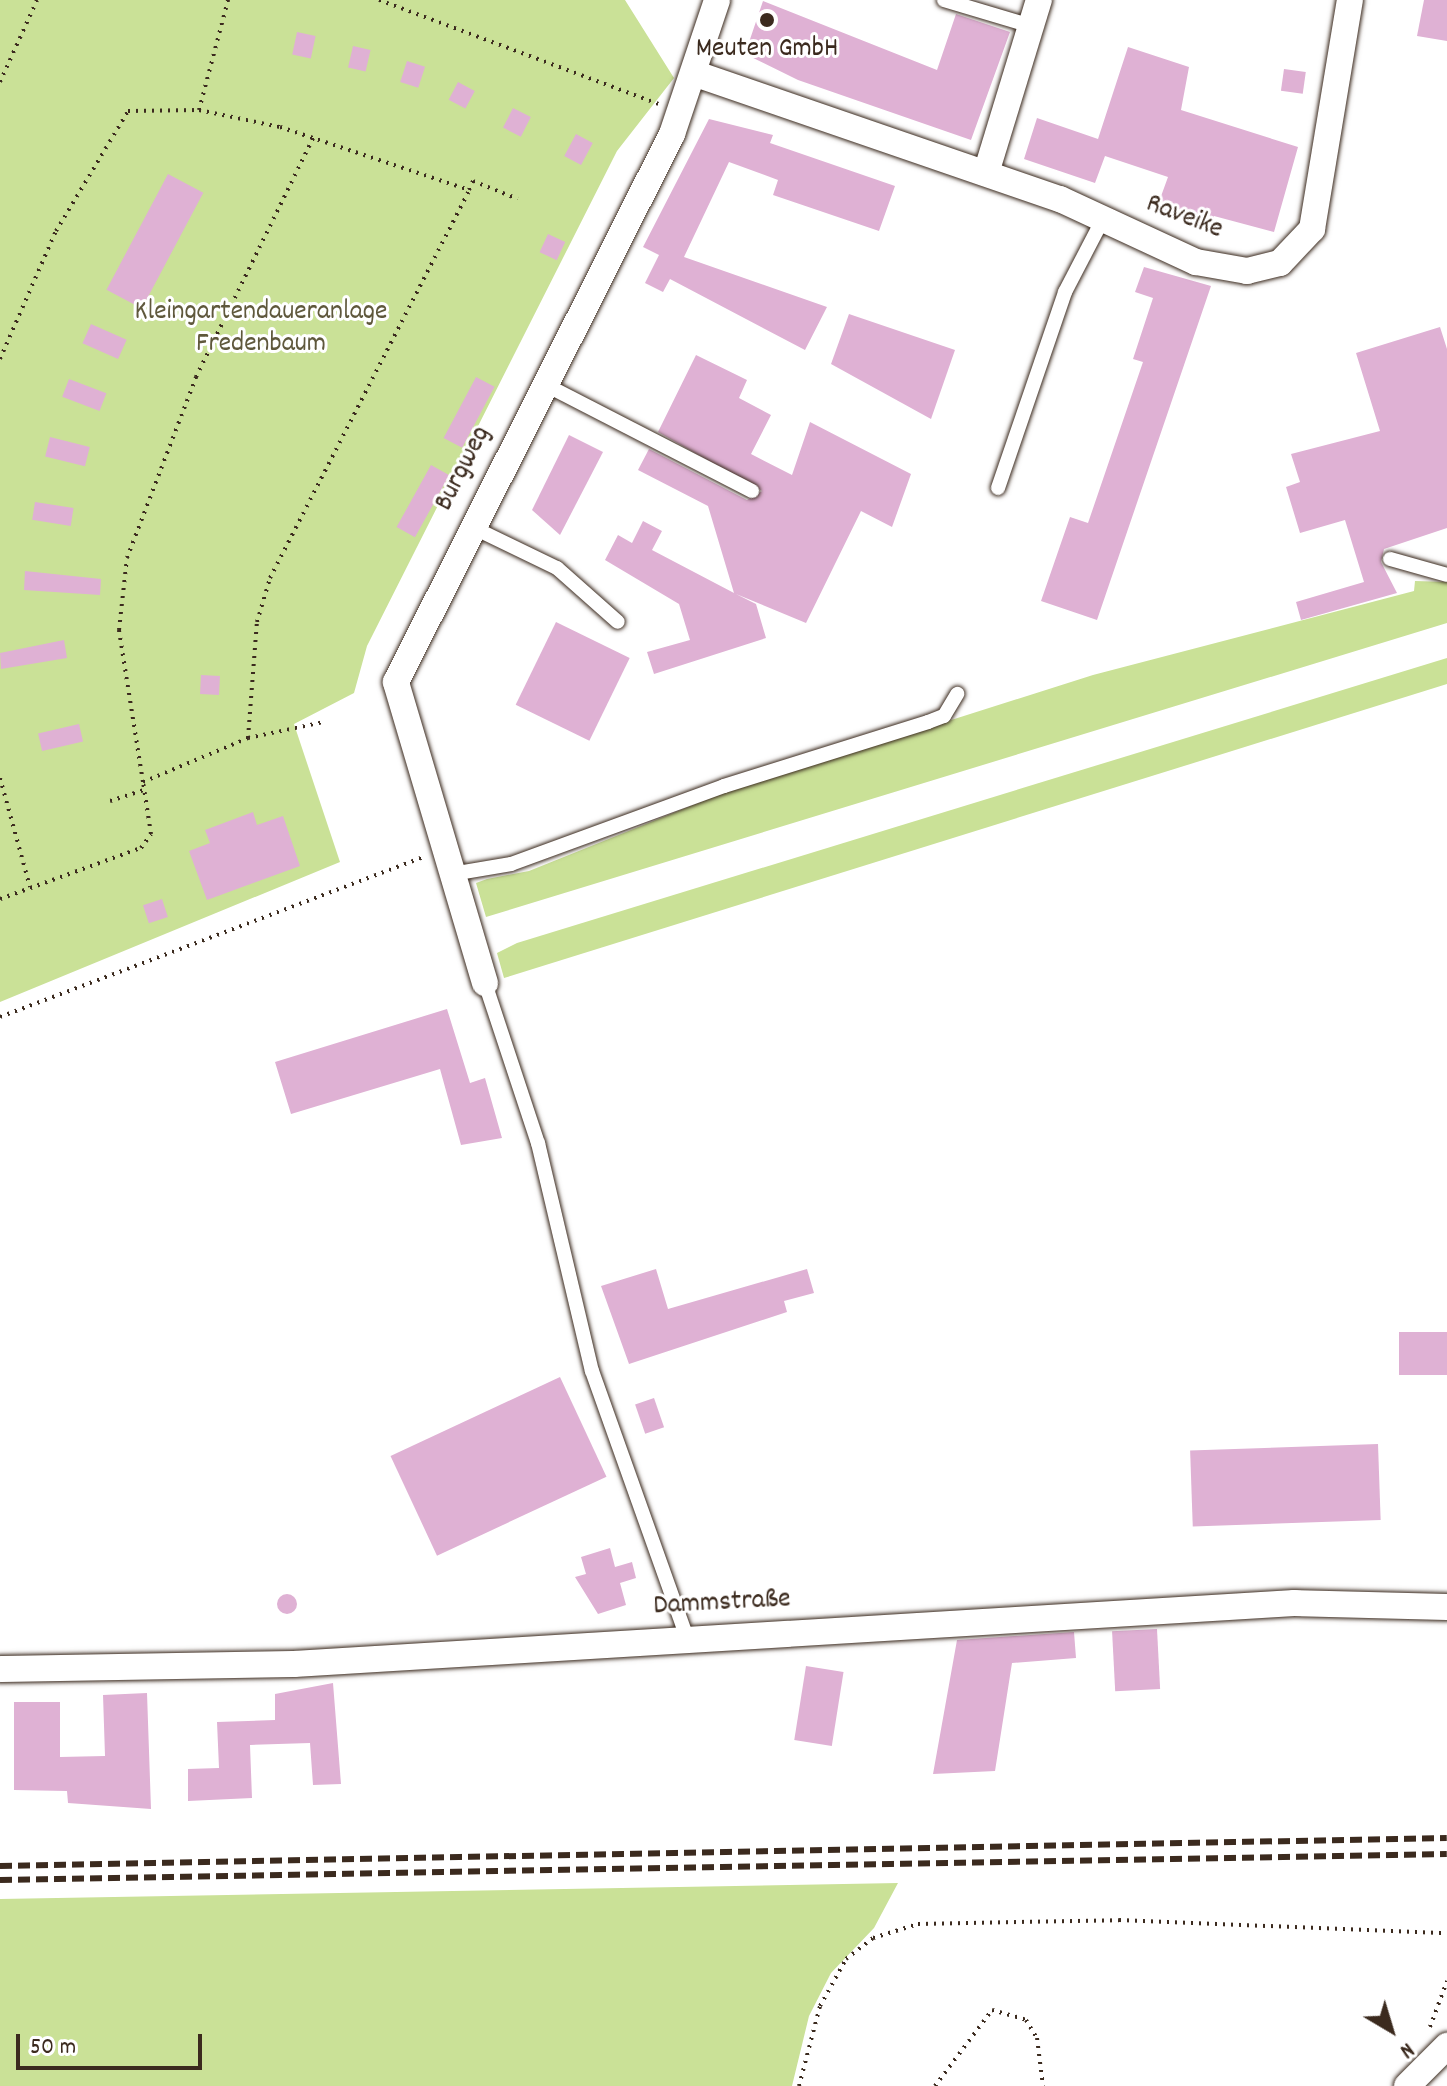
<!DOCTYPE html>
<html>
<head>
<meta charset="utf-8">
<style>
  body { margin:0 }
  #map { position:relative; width:1447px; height:2086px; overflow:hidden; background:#fff; font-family:Dekko,sans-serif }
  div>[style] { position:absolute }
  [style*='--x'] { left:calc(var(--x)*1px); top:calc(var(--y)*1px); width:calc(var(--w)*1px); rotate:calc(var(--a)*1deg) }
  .green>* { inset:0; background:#cae197 }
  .building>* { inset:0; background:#dfb1d4; transform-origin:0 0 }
  .round { border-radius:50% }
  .path>* { height:4px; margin-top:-2px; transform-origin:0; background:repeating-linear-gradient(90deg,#3b2a1e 0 2px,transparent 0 8px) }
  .roads { filter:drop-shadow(0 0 2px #3b2a1e) drop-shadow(0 0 2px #3b2a1e) }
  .lane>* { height:14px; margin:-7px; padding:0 7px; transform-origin:7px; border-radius:7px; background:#fff }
  .street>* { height:26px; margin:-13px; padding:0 13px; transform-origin:13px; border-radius:13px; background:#fff }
  .rail>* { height:6px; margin-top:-3px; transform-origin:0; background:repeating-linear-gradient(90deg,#3b2a1e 0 12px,transparent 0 18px) }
  .dots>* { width:22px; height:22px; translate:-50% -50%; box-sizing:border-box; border:4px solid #fff; border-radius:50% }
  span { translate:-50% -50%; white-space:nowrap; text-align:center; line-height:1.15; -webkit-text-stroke:6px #fff; paint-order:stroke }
  .poi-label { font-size:28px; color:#3b2a1e }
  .street-label { font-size:28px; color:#3b2a1e }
  .park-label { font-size:28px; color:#5f583c }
  .north { position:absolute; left:1351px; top:1990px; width:80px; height:80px; -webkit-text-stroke:6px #fff; paint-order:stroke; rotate:142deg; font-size:22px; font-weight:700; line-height:32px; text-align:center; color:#3b2a1e }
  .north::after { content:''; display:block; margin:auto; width:28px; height:36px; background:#3b2a1e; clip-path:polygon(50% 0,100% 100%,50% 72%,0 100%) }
  .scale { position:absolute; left:16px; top:2034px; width:186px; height:36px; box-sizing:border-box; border:4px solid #3b2a1e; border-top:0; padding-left:10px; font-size:24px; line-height:28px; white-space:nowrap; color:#3b2a1e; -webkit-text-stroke:6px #fff; paint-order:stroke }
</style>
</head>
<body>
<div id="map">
  <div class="green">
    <div style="clip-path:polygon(0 0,625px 0,674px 78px,617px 151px,367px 646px,354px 693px,294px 724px,340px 862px,0 1002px)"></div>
    <div style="clip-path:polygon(1415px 581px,1447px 582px,1447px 623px,486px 917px,476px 883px,487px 879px,529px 871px,728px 791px,1093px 675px,1414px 591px)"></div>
    <div style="clip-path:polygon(1447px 658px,1447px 684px,504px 978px,497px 953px,517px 943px)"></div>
    <div style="clip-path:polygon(898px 1883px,874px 1928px,831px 1973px,809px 2016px,792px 2086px,0 2086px,0 1899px)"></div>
  </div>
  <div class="building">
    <div style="clip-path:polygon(1424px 0,1447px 0,1447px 41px,1417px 36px)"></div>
    <div style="clip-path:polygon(763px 1px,937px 70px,956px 14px,1010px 32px,971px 140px,798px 80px,745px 54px)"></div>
    <div style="left:297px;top:32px;width:19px;height:23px;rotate:12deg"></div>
    <div style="left:353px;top:46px;width:18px;height:22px;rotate:13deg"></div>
    <div style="clip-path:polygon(1128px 47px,1189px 67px,1181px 110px,1298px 147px,1274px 232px,1214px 216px,1209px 229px,1165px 214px,1156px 210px,1168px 177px,1105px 156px,1095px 183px,1024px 159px,1037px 118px,1098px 139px)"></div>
    <div style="left:407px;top:61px;width:19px;height:22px;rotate:18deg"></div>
    <div style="left:1284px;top:69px;width:22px;height:22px;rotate:8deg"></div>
    <div style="left:458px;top:82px;width:19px;height:20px;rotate:28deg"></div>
    <div style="left:513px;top:108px;width:20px;height:22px;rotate:27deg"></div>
    <div style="clip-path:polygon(709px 119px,773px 135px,770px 143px,895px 186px,879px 231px,773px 195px,778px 180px,729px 162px,684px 257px,827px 307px,805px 350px,670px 279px,663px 292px,645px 283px,659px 255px,643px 247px)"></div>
    <div style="left:576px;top:134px;width:19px;height:25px;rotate:28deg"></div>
    <div style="left:168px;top:174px;width:40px;height:131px;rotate:28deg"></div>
    <div style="left:548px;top:234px;width:19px;height:20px;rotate:25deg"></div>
    <div style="clip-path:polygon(1144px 267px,1211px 286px,1097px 620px,1041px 601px,1070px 517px,1088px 523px,1143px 362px,1133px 359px,1153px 298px,1135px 292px)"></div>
    <div style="clip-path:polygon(849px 314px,955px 350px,931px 419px,831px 364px)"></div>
    <div style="left:91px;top:324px;width:39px;height:21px;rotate:24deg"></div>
    <div style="clip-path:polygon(1440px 327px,1447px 349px,1447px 528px,1384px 549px,1381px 562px,1397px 593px,1301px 620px,1296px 602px,1364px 582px,1345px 520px,1300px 533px,1286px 487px,1300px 482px,1291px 454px,1380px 431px,1356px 353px)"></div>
    <div style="clip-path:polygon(696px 355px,747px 380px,739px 398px,771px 415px,751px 454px,792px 475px,810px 422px,911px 474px,892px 527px,861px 511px,806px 623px,736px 594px,756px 604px,766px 638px,654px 674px,647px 652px,690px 640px,679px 604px,605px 560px,618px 535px,632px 543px,643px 521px,662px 531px,652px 550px,734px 593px,708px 506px,638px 470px,649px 449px,747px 500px,762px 491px,658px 432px)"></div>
    <div style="left:476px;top:377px;width:21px;height:69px;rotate:28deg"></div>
    <div style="left:69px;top:379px;width:40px;height:19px;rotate:21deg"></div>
    <div style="clip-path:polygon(569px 435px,603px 452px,560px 535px,532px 510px)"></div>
    <div style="left:50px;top:437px;width:41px;height:20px;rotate:14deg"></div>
    <div style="left:431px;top:465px;width:21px;height:71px;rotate:29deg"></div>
    <div style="left:35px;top:502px;width:39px;height:18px;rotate:9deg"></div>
    <div style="clip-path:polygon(25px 571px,101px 579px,100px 595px,24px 590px)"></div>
    <div style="left:556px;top:622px;width:82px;height:92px;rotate:26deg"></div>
    <div style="clip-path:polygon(64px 640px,67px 658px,1px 669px,0 653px)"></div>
    <div style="left:201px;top:675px;width:19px;height:19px;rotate:3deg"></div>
    <div style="left:79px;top:724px;width:18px;height:42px;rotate:77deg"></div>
    <div style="clip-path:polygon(253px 812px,257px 825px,283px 816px,300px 866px,207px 900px,189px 851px,210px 843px,205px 830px)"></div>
    <div style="left:162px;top:899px;width:19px;height:20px;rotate:72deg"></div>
    <div style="clip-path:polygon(447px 1009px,470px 1083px,485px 1078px,502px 1138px,461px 1145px,440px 1069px,291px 1114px,275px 1062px)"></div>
    <div style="clip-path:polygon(656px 1269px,668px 1309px,807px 1269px,814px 1293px,784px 1301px,787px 1312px,629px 1364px,601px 1286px)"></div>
    <div style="left:1447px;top:1332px;width:43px;height:48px;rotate:90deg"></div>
    <div style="left:560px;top:1377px;width:110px;height:187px;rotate:65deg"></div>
    <div style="left:654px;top:1398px;width:31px;height:20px;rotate:71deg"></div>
    <div style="left:1378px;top:1444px;width:76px;height:188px;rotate:88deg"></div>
    <div style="clip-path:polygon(610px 1548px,615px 1567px,632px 1562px,636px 1578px,620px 1583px,626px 1605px,598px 1614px,575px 1577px,586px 1574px,581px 1557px)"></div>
    <div class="round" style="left:277px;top:1594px;width:20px;height:20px"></div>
    <div style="left:1157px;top:1629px;width:60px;height:45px;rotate:87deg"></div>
    <div style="clip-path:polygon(1074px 1632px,1076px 1658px,1012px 1663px,995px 1771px,933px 1774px,957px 1640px)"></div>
    <div style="left:806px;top:1666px;width:38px;height:75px;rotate:9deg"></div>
    <div style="clip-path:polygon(333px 1683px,341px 1784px,313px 1785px,310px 1743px,250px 1745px,252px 1798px,188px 1801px,188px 1769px,219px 1768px,217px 1722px,275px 1720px,275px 1694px)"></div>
    <div style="clip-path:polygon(147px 1693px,151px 1809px,68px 1803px,67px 1791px,14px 1790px,14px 1702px,60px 1702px,60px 1757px,105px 1756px,103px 1695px)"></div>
  </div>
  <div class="path">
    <div style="--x:379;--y:0;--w:298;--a:20.4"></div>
    <div style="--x:0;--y:82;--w:90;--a:-65.7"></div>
    <div style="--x:199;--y:110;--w:114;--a:-75.2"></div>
    <div style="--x:0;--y:359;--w:140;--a:-66.4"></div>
    <div style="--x:56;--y:231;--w:140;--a:-59"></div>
    <div style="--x:128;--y:111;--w:71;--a:-0.8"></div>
    <div style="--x:199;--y:110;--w:83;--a:11.9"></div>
    <div style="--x:280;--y:127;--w:199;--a:18.4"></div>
    <div style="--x:469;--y:190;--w:10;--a:-66"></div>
    <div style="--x:473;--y:181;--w:48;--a:21.8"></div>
    <div style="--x:248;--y:738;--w:116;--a:-85.6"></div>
    <div style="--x:257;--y:622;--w:46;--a:-73.5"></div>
    <div style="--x:270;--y:578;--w:436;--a:-62.8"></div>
    <div style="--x:0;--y:778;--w:113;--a:74.6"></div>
    <div style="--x:143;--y:782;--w:154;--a:-99"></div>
    <div style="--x:119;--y:630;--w:72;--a:-83.7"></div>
    <div style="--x:127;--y:558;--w:194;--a:-69.1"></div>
    <div style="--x:196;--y:377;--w:268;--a:-63.9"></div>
    <div style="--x:110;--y:801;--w:36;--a:-18"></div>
    <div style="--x:0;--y:899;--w:150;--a:-19.9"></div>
    <div style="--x:141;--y:848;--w:17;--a:-54"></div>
    <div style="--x:151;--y:834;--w:53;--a:-98.7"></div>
    <div style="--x:143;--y:782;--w:114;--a:-22.7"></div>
    <div style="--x:248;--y:738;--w:78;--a:-11.9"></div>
    <div style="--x:0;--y:1017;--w:453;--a:-20.7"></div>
    <div style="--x:1430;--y:2027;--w:49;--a:-69.7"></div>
    <div style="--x:799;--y:2086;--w:83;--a:-75.3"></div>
    <div style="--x:820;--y:2006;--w:54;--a:-61"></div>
    <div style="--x:846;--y:1959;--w:34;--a:-38"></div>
    <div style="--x:873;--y:1938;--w:47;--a:-17.3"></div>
    <div style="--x:918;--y:1924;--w:201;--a:-1.1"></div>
    <div style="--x:1119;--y:1920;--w:328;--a:2.3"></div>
    <div style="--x:935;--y:2086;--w:95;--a:-53.1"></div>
    <div style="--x:992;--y:2010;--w:35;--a:16"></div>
    <div style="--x:1026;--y:2020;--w:21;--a:59"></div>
    <div style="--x:1037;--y:2038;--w:48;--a:82.9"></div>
  </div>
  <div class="roads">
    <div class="lane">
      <div style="--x:944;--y:0;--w:91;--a:16.6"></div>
      <div style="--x:544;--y:384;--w:234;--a:27.2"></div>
      <div style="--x:998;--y:488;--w:207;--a:-71.1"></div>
      <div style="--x:1065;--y:292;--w:82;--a:-62.5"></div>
      <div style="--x:470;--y:526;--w:97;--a:25.8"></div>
      <div style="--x:557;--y:568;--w:81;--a:41.5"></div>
      <div style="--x:1390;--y:559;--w:59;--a:15.7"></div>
      <div style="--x:452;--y:874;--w:60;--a:-9.6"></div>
      <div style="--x:511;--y:864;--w:227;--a:-20.1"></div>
      <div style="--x:724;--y:786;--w:214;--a:-17.4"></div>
      <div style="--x:928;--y:722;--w:17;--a:-21"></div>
      <div style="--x:944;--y:716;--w:26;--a:-59"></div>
      <div style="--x:485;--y:983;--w:169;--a:71.7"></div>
      <div style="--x:538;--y:1143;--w:234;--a:76.7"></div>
      <div style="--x:592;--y:1371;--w:283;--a:70.4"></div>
    </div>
    <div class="street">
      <div style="--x:696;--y:74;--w:385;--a:19"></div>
      <div style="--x:1060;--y:199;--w:150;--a:24.9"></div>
      <div style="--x:1196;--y:262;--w:52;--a:10"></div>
      <div style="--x:1247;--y:271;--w:34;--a:-14"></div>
      <div style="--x:1280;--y:263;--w:47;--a:-46.7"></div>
      <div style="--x:1312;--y:229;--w:232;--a:-80.6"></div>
      <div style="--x:986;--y:173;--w:181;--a:-73"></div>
      <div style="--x:485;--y:983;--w:314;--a:-106.5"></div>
      <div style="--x:396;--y:682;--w:614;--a:-63.27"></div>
      <div style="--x:672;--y:134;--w:141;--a:-71.4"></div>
      <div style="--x:0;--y:1669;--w:294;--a:-1"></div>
      <div style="--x:294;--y:1664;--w:1002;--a:-3.49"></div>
      <div style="--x:1294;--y:1603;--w:153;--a:1.5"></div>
      <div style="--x:1407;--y:2086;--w:57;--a:-45"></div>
    </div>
  </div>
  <div class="rail">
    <div style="--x:0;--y:1866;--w:1447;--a:-1.11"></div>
    <div style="--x:0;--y:1880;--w:1447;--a:-1.03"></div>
  </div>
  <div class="dots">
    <div style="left:767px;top:20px;background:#3b2a1e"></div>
  </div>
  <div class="poi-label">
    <span style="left:767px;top:50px">Meuten GmbH</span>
  </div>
  <div class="street-label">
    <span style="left:1184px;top:218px;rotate:21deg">Raveike</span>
    <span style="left:464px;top:469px;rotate:-63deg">Burgweg</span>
    <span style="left:722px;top:1604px;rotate:-3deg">Dammstraße</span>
  </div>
  <div class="park-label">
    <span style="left:261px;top:329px">Kleingartendaueranlage<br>Fredenbaum</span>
  </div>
  <div class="north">N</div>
  <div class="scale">50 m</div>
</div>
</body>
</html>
